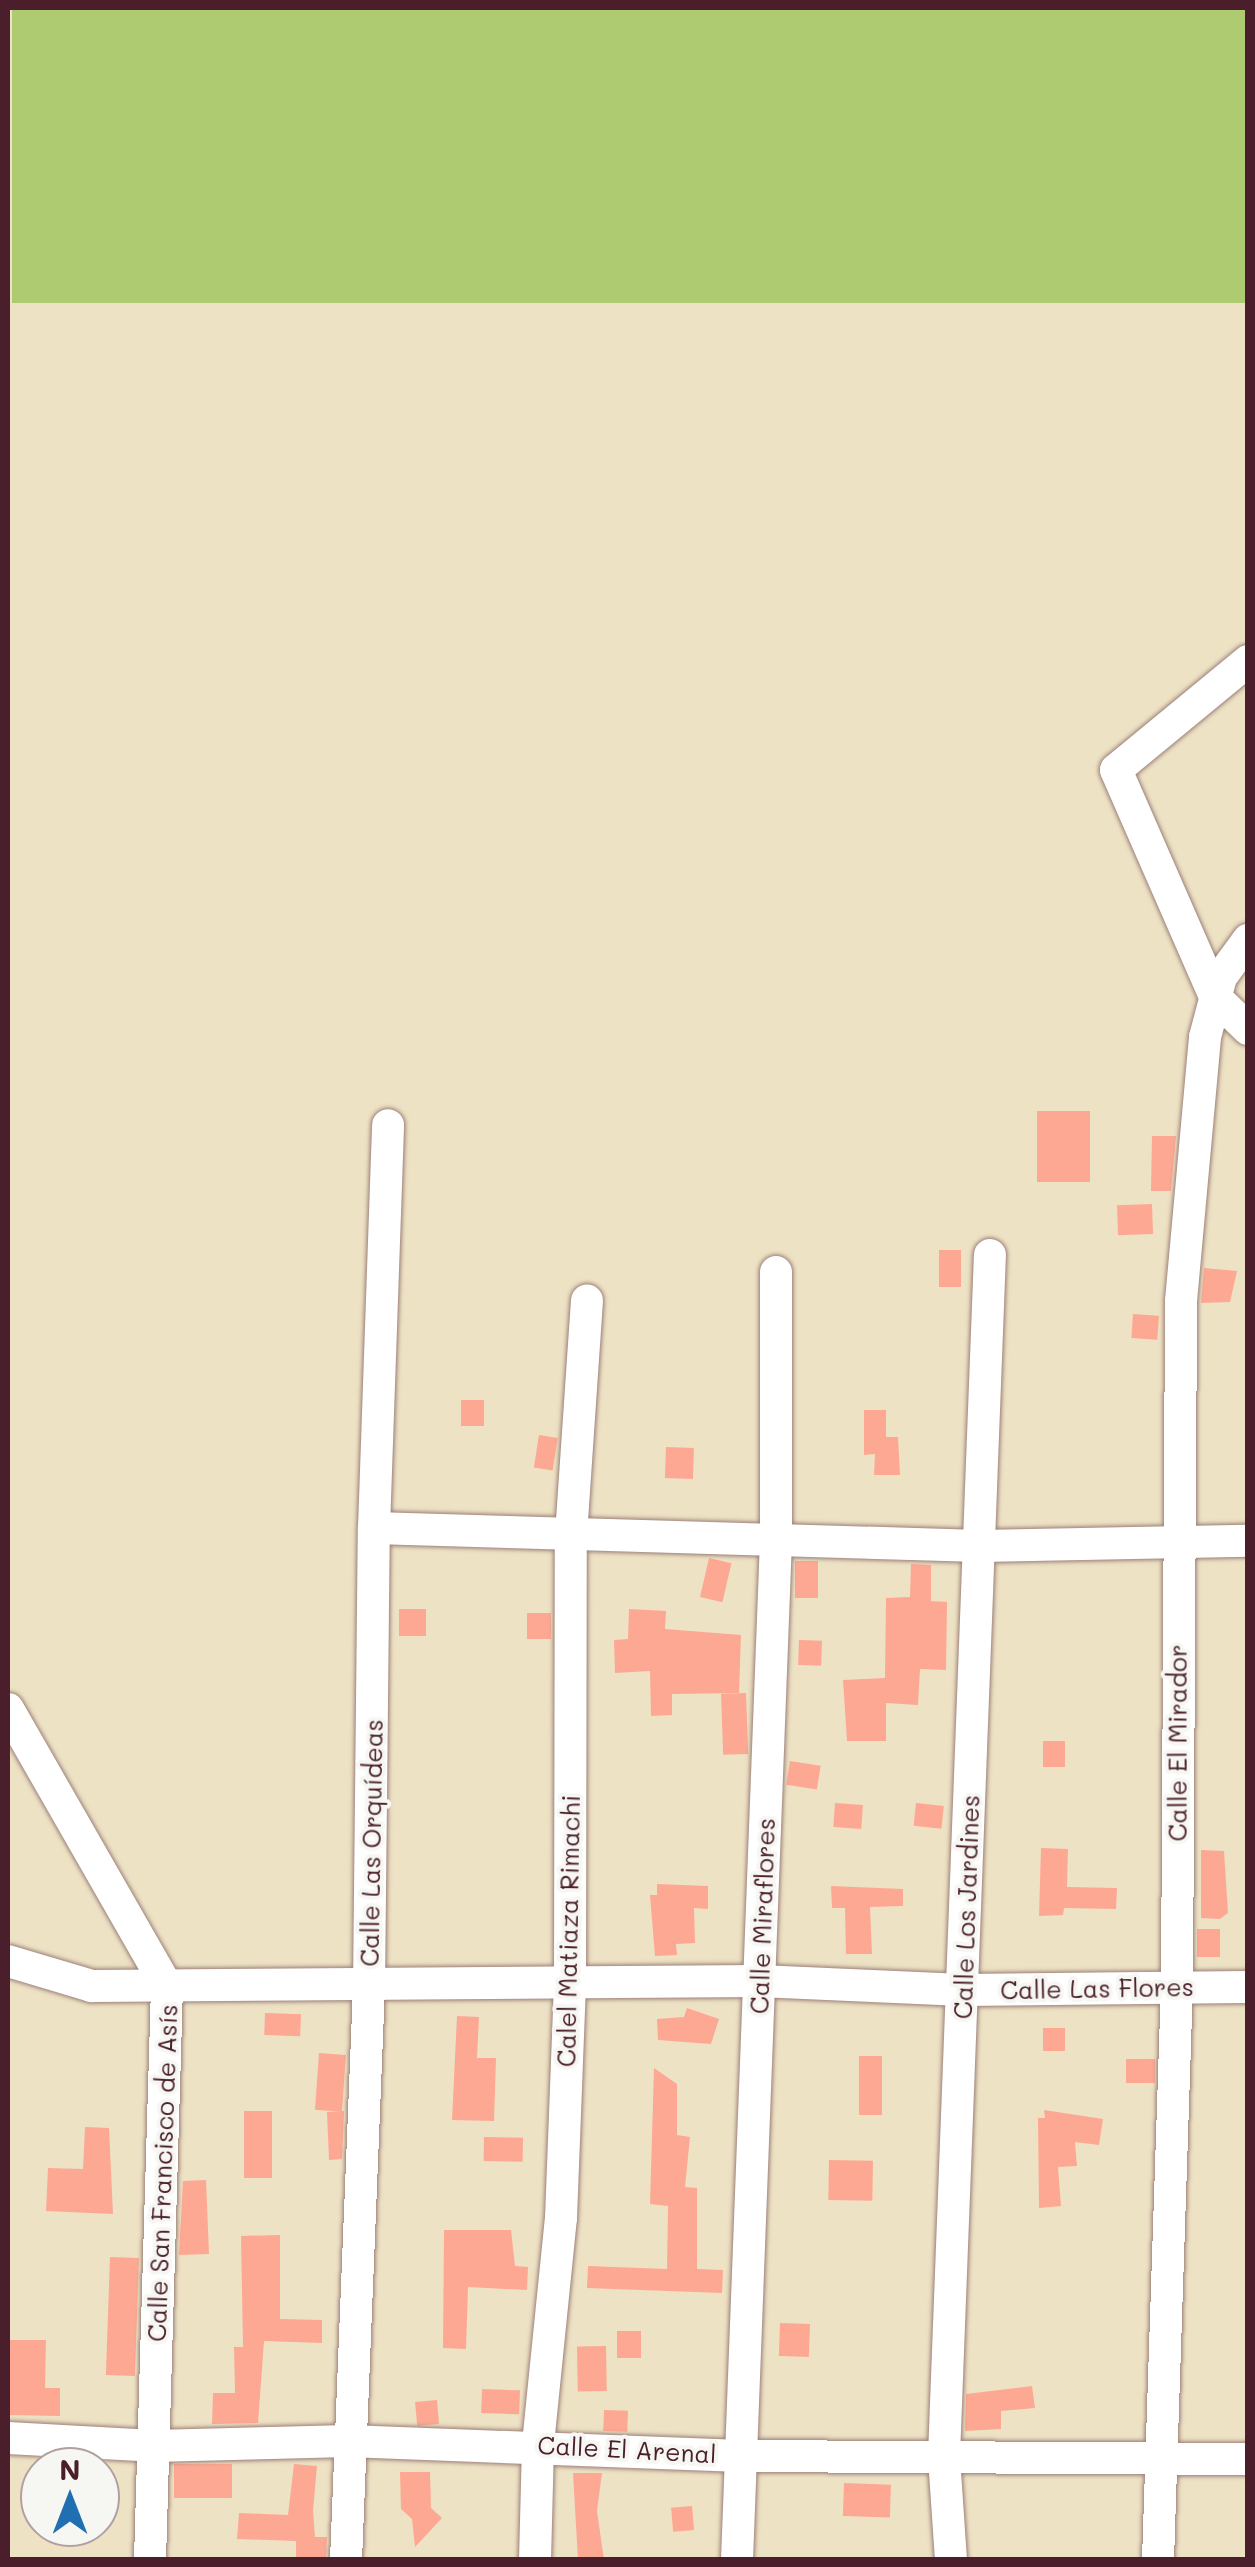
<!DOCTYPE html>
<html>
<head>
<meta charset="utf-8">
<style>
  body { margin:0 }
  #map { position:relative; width:1255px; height:2567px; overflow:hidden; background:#eee2c5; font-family:Mali,sans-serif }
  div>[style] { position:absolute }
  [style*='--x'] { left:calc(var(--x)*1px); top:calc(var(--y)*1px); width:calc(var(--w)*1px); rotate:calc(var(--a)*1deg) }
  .green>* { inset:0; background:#afcb71; transform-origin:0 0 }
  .building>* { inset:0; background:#fda893; transform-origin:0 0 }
  .roads { filter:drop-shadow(0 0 2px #9c8078) drop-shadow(0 0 2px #9c8078) }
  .street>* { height:32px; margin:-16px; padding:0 16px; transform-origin:16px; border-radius:16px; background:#fff }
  span { translate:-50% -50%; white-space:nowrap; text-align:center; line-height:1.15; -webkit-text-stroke:8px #f6f6f2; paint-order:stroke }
  .street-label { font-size:25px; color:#4a1f2b }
  .frame { position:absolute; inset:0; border:10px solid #4a1f2b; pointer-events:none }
  .north { position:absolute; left:20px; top:2447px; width:100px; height:100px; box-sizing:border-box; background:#f6f6f2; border:2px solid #b1a0a2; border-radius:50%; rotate:0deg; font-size:28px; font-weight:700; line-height:40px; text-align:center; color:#4a1f2b }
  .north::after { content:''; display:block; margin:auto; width:35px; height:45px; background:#1f6fb2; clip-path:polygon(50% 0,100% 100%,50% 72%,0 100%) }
</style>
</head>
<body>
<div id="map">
  <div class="green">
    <div style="left:12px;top:8px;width:1235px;height:295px"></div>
  </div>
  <div class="building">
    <div style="left:1037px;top:1111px;width:53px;height:71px"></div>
    <div style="clip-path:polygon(1152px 1136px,1176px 1136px,1171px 1191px,1151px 1191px)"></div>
    <div style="left:1152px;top:1204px;width:30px;height:35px;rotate:88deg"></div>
    <div style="left:939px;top:1250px;width:22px;height:37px"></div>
    <div style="clip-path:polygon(1204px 1268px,1237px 1271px,1230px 1302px,1201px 1303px)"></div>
    <div style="left:1133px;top:1314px;width:26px;height:24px;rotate:4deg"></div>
    <div style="left:461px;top:1400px;width:23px;height:26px"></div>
    <div style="clip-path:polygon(864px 1410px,886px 1410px,886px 1437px,898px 1437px,900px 1475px,874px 1475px,875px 1454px,864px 1455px)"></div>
    <div style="left:539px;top:1435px;width:19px;height:33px;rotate:9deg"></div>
    <div style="left:666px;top:1447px;width:28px;height:31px;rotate:2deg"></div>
    <div style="left:709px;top:1558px;width:23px;height:40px;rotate:13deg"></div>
    <div style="left:795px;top:1561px;width:23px;height:37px"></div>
    <div style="clip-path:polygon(911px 1564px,931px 1565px,931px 1601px,947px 1602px,946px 1670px,920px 1669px,918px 1705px,886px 1703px,886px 1741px,847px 1741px,843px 1680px,885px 1678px,886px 1598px,910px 1597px)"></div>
    <div style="left:399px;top:1609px;width:27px;height:27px"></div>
    <div style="clip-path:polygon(629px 1609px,666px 1611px,665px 1629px,741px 1635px,739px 1693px,672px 1694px,672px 1715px,651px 1716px,650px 1671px,615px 1673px,614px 1640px,628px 1639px)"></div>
    <div style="left:527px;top:1613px;width:24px;height:26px"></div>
    <div style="left:799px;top:1640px;width:23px;height:25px;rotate:2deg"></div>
    <div style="left:746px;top:1693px;width:61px;height:25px;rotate:88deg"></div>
    <div style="left:1065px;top:1741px;width:26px;height:22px;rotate:90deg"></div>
    <div style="left:790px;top:1761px;width:31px;height:24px;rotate:9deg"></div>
    <div style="left:835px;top:1803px;width:28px;height:24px;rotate:4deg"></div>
    <div style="left:916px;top:1803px;width:28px;height:23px;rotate:6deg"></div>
    <div style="clip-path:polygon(1041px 1848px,1068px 1849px,1067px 1887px,1117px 1888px,1116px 1909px,1064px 1908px,1063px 1915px,1039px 1916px)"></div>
    <div style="clip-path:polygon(1201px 1850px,1224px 1851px,1228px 1913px,1220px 1919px,1201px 1918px)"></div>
    <div style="clip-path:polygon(657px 1884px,708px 1886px,708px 1909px,694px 1908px,695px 1943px,676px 1944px,677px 1955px,655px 1956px,650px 1895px,657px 1895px)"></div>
    <div style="clip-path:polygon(831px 1886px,903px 1889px,903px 1906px,870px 1907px,872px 1954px,846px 1954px,845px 1908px,832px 1908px)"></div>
    <div style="left:1197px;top:1929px;width:23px;height:28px"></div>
    <div style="clip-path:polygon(687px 2008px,719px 2019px,711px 2044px,658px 2040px,657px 2019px,684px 2017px)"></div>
    <div style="left:265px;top:2013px;width:36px;height:22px;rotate:2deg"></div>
    <div style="clip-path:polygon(457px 2016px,479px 2017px,477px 2058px,496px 2058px,494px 2121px,452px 2120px)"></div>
    <div style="left:1043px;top:2028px;width:22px;height:23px"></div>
    <div style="left:319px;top:2053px;width:27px;height:57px;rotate:4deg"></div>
    <div style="left:859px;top:2056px;width:23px;height:59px"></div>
    <div style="left:1126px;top:2059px;width:29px;height:24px"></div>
    <div style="clip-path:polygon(654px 2068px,677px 2084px,677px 2135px,690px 2137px,685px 2187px,697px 2188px,697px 2269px,723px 2270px,722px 2293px,587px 2288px,588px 2266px,667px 2269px,668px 2206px,650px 2204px)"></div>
    <div style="clip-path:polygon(1044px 2110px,1103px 2119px,1099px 2145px,1075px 2142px,1077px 2166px,1058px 2167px,1061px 2206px,1039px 2208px,1038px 2118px,1045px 2118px)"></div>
    <div style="left:244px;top:2111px;width:28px;height:67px"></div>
    <div style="clip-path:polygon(344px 2111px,342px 2159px,329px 2160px,327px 2112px)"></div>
    <div style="clip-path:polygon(85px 2127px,109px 2128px,113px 2214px,46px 2211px,48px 2168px,83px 2169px)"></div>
    <div style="left:484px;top:2137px;width:39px;height:24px;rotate:1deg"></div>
    <div style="left:829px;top:2160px;width:44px;height:40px;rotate:1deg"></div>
    <div style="clip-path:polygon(206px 2180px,209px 2254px,179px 2255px,183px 2181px)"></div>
    <div style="clip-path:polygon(444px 2230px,511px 2230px,515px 2266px,528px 2267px,527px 2290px,468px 2287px,466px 2349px,443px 2348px)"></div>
    <div style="clip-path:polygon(280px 2235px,280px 2319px,322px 2320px,322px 2343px,264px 2341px,258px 2423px,212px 2424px,213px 2393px,235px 2393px,234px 2347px,243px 2347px,241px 2236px)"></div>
    <div style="left:110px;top:2257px;width:29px;height:118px;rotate:2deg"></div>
    <div style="left:780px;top:2323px;width:30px;height:33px;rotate:2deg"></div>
    <div style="left:617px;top:2331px;width:24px;height:27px"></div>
    <div style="clip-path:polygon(8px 2340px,46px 2340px,45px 2388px,60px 2388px,60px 2416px,8px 2415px)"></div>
    <div style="left:606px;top:2346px;width:45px;height:29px;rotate:89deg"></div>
    <div style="clip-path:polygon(1032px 2386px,1035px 2408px,1001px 2411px,1001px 2429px,965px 2431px,966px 2394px)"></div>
    <div style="left:482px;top:2389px;width:38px;height:24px;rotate:2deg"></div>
    <div style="left:437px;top:2400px;width:24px;height:22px;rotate:85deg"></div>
    <div style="left:604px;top:2410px;width:24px;height:21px;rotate:2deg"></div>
    <div style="left:232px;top:2464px;width:34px;height:58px;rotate:90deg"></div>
    <div style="clip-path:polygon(294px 2464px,317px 2466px,313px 2511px,315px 2537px,327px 2537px,326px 2560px,296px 2560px,296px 2541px,237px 2539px,239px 2513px,288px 2515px)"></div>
    <div style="clip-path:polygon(400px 2472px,430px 2472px,431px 2508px,442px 2518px,415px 2547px,412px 2519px,401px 2509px)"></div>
    <div style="clip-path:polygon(573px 2473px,602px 2473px,597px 2511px,604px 2560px,578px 2560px)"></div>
    <div style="left:844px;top:2483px;width:47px;height:33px;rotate:2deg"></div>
    <div style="left:692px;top:2506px;width:24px;height:21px;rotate:85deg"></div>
  </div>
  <div class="roads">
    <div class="street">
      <div style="--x:1248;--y:661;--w:171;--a:140.5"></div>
      <div style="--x:1116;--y:770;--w:248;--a:66.4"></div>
      <div style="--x:1215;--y:997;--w:46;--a:44.1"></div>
      <div style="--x:374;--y:1528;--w:606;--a:1.7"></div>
      <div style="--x:980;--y:1546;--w:268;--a:-1.1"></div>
      <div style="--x:8;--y:1709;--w:320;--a:60.2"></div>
      <div style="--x:167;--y:1987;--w:573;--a:91.7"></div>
      <div style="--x:8;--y:1961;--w:88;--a:16.6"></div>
      <div style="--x:92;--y:1986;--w:667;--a:-0.43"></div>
      <div style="--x:759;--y:1981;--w:204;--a:2.5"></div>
      <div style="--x:963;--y:1990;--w:285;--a:-0.6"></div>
      <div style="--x:8;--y:2438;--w:146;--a:3.1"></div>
      <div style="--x:154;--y:2446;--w:194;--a:-1.5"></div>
      <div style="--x:348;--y:2441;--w:393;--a:2.2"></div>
      <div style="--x:741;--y:2456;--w:507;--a:0.34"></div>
      <div style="--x:346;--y:2560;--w:572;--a:-87.7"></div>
      <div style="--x:369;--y:1988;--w:460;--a:-89.4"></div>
      <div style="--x:374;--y:1528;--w:403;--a:-88"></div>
      <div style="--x:535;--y:2560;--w:116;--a:-88.5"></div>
      <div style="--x:538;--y:2444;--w:227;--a:-84.2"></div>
      <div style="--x:561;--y:2218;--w:232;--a:-87.8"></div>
      <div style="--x:570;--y:1986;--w:451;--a:-89.9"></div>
      <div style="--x:571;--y:1535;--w:235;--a:-86.1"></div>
      <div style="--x:737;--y:2560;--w:1022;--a:-87.81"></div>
      <div style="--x:776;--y:1539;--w:267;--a:-90"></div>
      <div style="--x:951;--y:2560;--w:104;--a:-93.9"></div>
      <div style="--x:944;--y:2456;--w:1202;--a:-87.81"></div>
      <div style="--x:1158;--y:2560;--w:575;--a:-88.11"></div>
      <div style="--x:1177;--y:1985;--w:684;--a:-89.66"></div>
      <div style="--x:1181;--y:1301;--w:265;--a:-84.8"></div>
      <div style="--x:1205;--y:1037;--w:62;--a:-75.1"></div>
      <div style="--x:1221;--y:977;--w:46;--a:-53.9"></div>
    </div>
  </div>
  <div class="street-label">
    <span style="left:1177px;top:1743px;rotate:-90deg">Calle El Mirador</span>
    <span style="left:371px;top:1843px;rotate:-89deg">Calle Las Orquídeas</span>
    <span style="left:966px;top:1907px;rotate:-88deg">Calle Los Jardines</span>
    <span style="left:762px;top:1916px;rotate:-88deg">Calle Miraflores</span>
    <span style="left:568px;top:1931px;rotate:-89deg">Calel Matiaza Rimachi</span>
    <span style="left:1097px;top:1988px;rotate:-1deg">Calle Las Flores</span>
    <span style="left:162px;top:2173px;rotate:-88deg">Calle San Francisco de Asís</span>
    <span style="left:627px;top:2449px;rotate:3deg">Calle El Arenal</span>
  </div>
  <div class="frame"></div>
  <div class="north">N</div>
</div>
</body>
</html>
